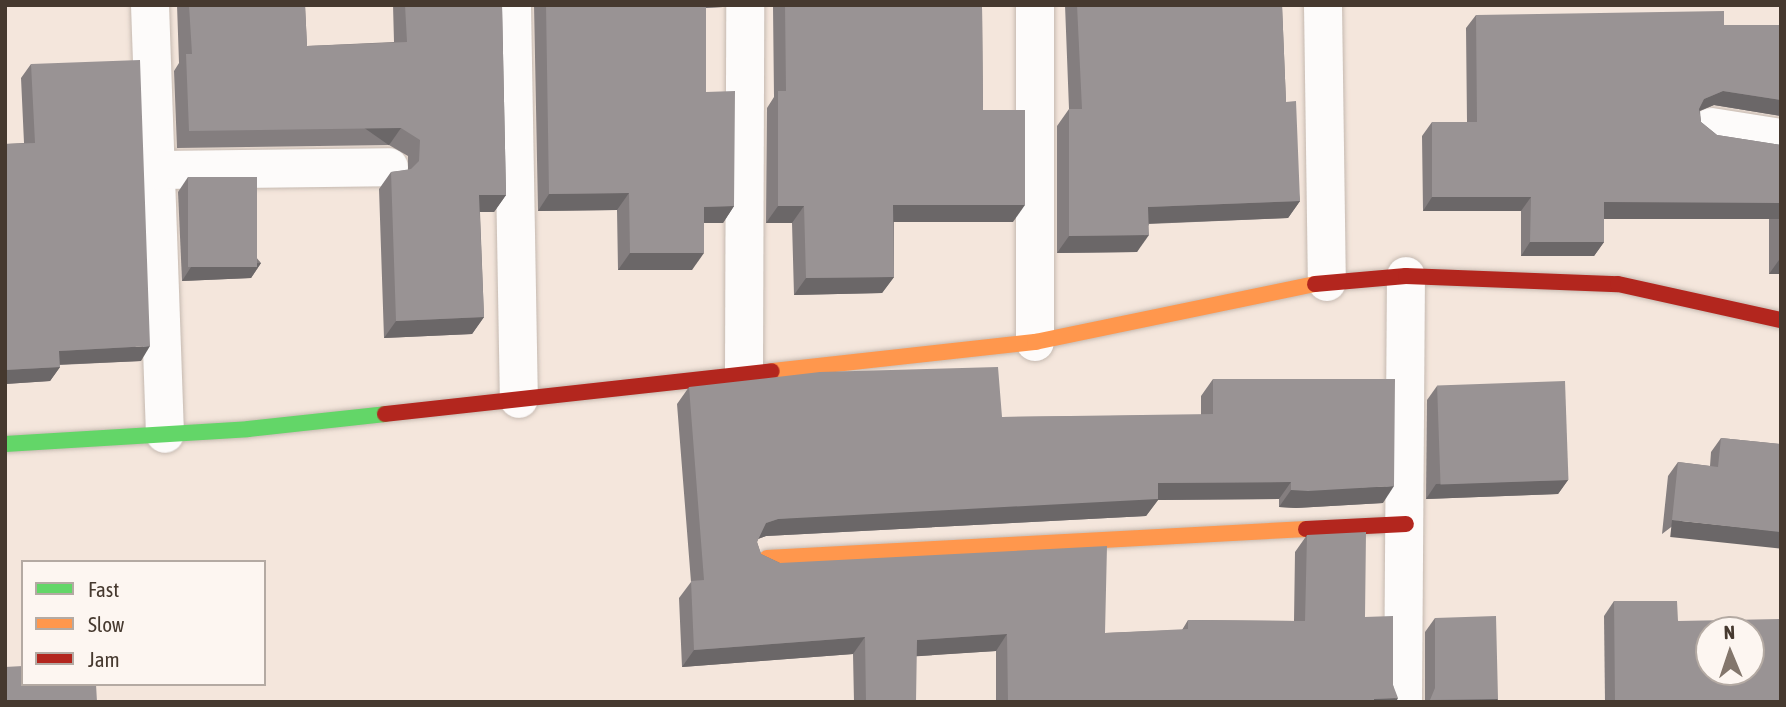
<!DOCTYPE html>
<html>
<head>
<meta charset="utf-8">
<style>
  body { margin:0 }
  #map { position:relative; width:1786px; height:707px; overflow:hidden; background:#f4e6dc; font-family:"Asap Condensed",sans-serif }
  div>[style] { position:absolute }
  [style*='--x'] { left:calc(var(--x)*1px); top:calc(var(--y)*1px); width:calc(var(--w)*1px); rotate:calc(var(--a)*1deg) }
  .roads { filter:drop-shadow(0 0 2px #c5b9b0) drop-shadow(0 0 2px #c5b9b0) }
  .street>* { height:38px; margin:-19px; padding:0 19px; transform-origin:19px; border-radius:19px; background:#fdfbfa }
  .fast>* { height:16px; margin:-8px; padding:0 8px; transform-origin:8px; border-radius:8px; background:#63d668 }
  .slow>* { height:16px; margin:-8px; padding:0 8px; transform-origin:8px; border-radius:8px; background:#ff974d }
  .jam>* { height:16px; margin:-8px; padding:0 8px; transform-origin:8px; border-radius:8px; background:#b3261e }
  .wall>* { inset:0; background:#847e7f }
  .shaded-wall>* { inset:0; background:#6b6768; transform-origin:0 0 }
  .building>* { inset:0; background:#999394; transform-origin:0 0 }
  span { translate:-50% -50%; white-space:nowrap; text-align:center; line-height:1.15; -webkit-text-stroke:7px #fdf6f1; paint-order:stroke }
  .frame { position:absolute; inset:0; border:7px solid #46392f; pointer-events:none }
  .legend { position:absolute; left:21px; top:560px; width:245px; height:126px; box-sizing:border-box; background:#fdf6f1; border:2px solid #b4aaa3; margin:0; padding:9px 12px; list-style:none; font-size:21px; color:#46392f }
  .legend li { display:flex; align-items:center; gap:14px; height:35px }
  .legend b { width:35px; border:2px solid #b4aaa3 }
  .north { position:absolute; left:1695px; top:616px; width:70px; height:70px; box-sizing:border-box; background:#fdf6f1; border:2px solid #b4aaa3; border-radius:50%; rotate:358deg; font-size:19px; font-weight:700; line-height:28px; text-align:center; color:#46392f }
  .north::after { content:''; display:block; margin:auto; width:24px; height:32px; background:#83766c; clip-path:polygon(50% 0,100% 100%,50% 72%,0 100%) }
</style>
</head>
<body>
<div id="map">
  <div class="roads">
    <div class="street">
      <div style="--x:150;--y:5;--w:429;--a:88"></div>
      <div style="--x:512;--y:5;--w:394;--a:89"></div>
      <div style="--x:1323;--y:5;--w:277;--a:89.2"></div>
      <div style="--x:1711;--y:127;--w:71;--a:8.9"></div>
      <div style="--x:156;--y:170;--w:233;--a:-0.7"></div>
      <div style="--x:1035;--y:342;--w:337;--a:-90"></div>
      <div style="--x:744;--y:371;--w:366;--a:-89.8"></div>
      <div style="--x:1403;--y:702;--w:426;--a:-89.6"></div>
    </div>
    <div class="fast">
      <div style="--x:5;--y:444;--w:243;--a:-3.5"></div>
      <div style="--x:248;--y:429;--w:138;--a:-6.2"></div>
    </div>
    <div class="slow">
      <div style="--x:772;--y:371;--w:265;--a:-6.3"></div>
      <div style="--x:1035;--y:342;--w:286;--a:-11.7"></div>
      <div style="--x:767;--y:558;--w:540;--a:-3.08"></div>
    </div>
    <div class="jam">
      <div style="--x:1315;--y:284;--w:91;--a:-5"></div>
      <div style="--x:1406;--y:276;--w:212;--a:2.2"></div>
      <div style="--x:1618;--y:284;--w:167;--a:12.5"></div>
      <div style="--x:385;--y:414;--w:389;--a:-6.3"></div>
      <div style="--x:1306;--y:529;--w:100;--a:-2.9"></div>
    </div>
  </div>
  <div class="wall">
    <div style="clip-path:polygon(177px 5px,305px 5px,307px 46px,394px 42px,393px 5px,502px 5px,506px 195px,494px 212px,480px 212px,484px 317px,472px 334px,384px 338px,379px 189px,391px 172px,408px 170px,408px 156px,389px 145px,177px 148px,174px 71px,179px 63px)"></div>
    <div style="clip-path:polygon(534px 5px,725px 5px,723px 7px,706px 8px,706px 92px,734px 206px,723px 223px,704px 223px,692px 270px,618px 270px,617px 210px,538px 211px)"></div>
    <div style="clip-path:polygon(767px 5px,982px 5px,983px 110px,1013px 222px,894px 222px,894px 277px,882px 293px,794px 295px,792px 223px,766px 223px,767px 108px,774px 97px,773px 7px,767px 7px)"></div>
    <div style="clip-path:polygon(1065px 5px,1282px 5px,1286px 102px,1300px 201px,1288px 218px,1149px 224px,1137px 252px,1057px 253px,1057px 126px,1069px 109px)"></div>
    <div style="clip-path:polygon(1476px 15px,1724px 25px,1781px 25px,1781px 116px,1714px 105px,1700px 111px,1701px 122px,1717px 135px,1781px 145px,1781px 274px,1769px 274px,1769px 217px,1604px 216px,1604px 242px,1594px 256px,1521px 256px,1521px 211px,1423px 211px,1422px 136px,1432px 122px,1467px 122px,1466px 28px)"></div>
    <div style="clip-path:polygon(31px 64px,141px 361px,59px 365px,60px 367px,50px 381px,5px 384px,5px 144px,24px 143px,21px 78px)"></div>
    <div style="clip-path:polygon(188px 177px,261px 263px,251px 278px,182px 281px,178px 192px)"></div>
    <div style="clip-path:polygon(1213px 379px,1383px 503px,1296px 508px,1279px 507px,1279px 499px,1158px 500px,1146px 516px,766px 536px,758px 539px,757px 542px,761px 554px,780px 563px,1105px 633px,1182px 630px,1188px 620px,1294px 621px,1295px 552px,1307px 535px,1365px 617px,1393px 685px,1396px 702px,996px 702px,996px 651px,916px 656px,916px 702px,854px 702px,853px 654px,682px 667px,679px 598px,691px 582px,677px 404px,689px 387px,1002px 417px,1201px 415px,1201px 396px)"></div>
    <div style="clip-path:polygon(1437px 386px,1568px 480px,1558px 494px,1426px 499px,1427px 400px)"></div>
    <div style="clip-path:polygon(1721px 438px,1781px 444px,1662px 534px,1668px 476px,1678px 462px,1710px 466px,1711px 452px)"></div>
    <div style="clip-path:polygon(1614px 601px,1678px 621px,1781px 702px,1605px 702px,1604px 616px)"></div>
    <div style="clip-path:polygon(1435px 618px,1498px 699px,1496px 702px,1425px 702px,1425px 632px)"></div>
  </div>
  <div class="shaded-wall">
    <div style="clip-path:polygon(695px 5px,725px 5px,723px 7px,694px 8px)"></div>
    <div style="clip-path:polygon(1723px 91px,1781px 100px,1781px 116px,1714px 105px,1694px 113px,1704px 99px)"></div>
    <div style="left:401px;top:128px;width:21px;height:212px;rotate:125deg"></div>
    <div style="clip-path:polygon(629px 193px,617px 210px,538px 211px,549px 194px)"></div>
    <div style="clip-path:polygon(479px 195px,506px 195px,494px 212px,467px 212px)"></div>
    <div style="clip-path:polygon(1432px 197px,1531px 197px,1521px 211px,1423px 211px)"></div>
    <div style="clip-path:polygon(1300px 201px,1288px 218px,1136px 224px,1148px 207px)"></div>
    <div style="left:1604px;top:202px;width:175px;height:17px"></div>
    <div style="clip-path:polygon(893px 205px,1025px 205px,1013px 222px,882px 222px)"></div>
    <div style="clip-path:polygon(734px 206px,723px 223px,692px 223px,704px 207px)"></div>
    <div style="clip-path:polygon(778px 206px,804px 206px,792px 223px,766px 223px)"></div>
    <div style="clip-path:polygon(1149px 235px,1137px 252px,1057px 253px,1069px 236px)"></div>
    <div style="clip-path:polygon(1530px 242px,1604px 242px,1594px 256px,1521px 256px)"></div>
    <div style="clip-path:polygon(630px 253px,704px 253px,692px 270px,618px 270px)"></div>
    <div style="clip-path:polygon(1779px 260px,1781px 260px,1781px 274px,1769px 274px)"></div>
    <div style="clip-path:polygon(261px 263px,251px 278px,182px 281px,191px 267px)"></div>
    <div style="clip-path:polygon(894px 277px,882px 293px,794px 295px,806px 278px)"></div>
    <div style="clip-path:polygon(484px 317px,472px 334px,384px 338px,396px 321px)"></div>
    <div style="clip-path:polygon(150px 346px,141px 361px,49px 365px,59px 351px)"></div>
    <div style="clip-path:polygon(60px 367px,50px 381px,5px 384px,5px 370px)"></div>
    <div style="clip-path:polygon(1568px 480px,1558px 494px,1426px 499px,1436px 484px)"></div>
    <div style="clip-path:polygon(1291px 482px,1279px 499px,1158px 500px,1146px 516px,766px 536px,755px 540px,766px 523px,778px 519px,1158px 483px)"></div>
    <div style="clip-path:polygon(1394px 486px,1383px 503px,1296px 508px,1279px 507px,1291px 490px)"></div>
    <div style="left:1672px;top:520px;width:110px;height:17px;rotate:6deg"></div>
    <div style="clip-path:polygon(1007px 634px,996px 651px,905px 657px,917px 640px)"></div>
    <div style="clip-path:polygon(865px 637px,853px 654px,682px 667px,694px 650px)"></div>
    <div style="clip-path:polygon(1398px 698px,1396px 702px,1372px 702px,1374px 699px)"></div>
    <div style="clip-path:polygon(1498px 699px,1496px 702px,1429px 702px,1430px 700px)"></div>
  </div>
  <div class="building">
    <div style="clip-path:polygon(189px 5px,305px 5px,307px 46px,407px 42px,405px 5px,502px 5px,506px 195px,479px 195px,484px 317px,396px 321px,391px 172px,411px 169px,419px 161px,420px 140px,401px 128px,189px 131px,186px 54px,192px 54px)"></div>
    <div style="clip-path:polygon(546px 5px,706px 5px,706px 92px,735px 91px,734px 206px,704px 207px,704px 253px,630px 253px,629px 193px,549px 194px)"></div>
    <div style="clip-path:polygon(785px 5px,982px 5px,983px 110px,1025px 110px,1025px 205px,893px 205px,894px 277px,806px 278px,804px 206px,778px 206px,778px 91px,786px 91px)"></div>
    <div style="clip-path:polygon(1077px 5px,1282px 5px,1286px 102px,1296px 101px,1300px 201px,1148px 207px,1149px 235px,1069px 236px,1069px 109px,1082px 109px)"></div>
    <div style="clip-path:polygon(1724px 11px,1724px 25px,1781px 25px,1781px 100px,1723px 91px,1704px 99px,1699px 109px,1701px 122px,1717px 135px,1781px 145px,1781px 260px,1779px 260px,1779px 203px,1604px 202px,1604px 242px,1530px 242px,1531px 197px,1432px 197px,1432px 122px,1477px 122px,1476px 15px)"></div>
    <div style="clip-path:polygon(140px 60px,150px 346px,59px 351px,60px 367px,5px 370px,5px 144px,35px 143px,31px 64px)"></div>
    <div style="left:188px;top:177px;width:69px;height:90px"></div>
    <div style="clip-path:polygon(998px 367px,1002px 417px,1213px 414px,1213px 379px,1395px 379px,1394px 486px,1308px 491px,1291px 490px,1291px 482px,1158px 483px,1158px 499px,778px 519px,766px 523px,757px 542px,761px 554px,780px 563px,1107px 546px,1105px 633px,1188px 629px,1188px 620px,1305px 621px,1307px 535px,1366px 532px,1365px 617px,1393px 616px,1393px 685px,1398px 698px,1374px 699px,1374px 702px,1008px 702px,1007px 634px,917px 640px,916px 702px,866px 702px,865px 637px,694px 650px,691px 581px,704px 580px,689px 387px,820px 372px)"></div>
    <div style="left:1565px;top:381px;width:99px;height:128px;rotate:88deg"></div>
    <div style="clip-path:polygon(1721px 438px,1781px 444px,1781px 532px,1672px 520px,1678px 462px,1718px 467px)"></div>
    <div style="clip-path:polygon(evenodd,1614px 601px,1677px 601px,1678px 621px,1781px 619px,1781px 701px,1615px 702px,1614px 601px,1709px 630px,1751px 630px,1751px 672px,1709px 672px,1709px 630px)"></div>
    <div style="clip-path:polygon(1496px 616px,1498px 699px,1430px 700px,1435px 688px,1435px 618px)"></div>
    <div style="clip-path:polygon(23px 666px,23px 684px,96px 684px,97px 702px,5px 702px,5px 667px)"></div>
  </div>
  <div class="frame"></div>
  <ul class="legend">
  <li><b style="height:9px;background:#63d668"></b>Fast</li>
  <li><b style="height:9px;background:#ff974d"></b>Slow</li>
  <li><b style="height:9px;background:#b3261e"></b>Jam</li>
  </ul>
  <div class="north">N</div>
</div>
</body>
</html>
